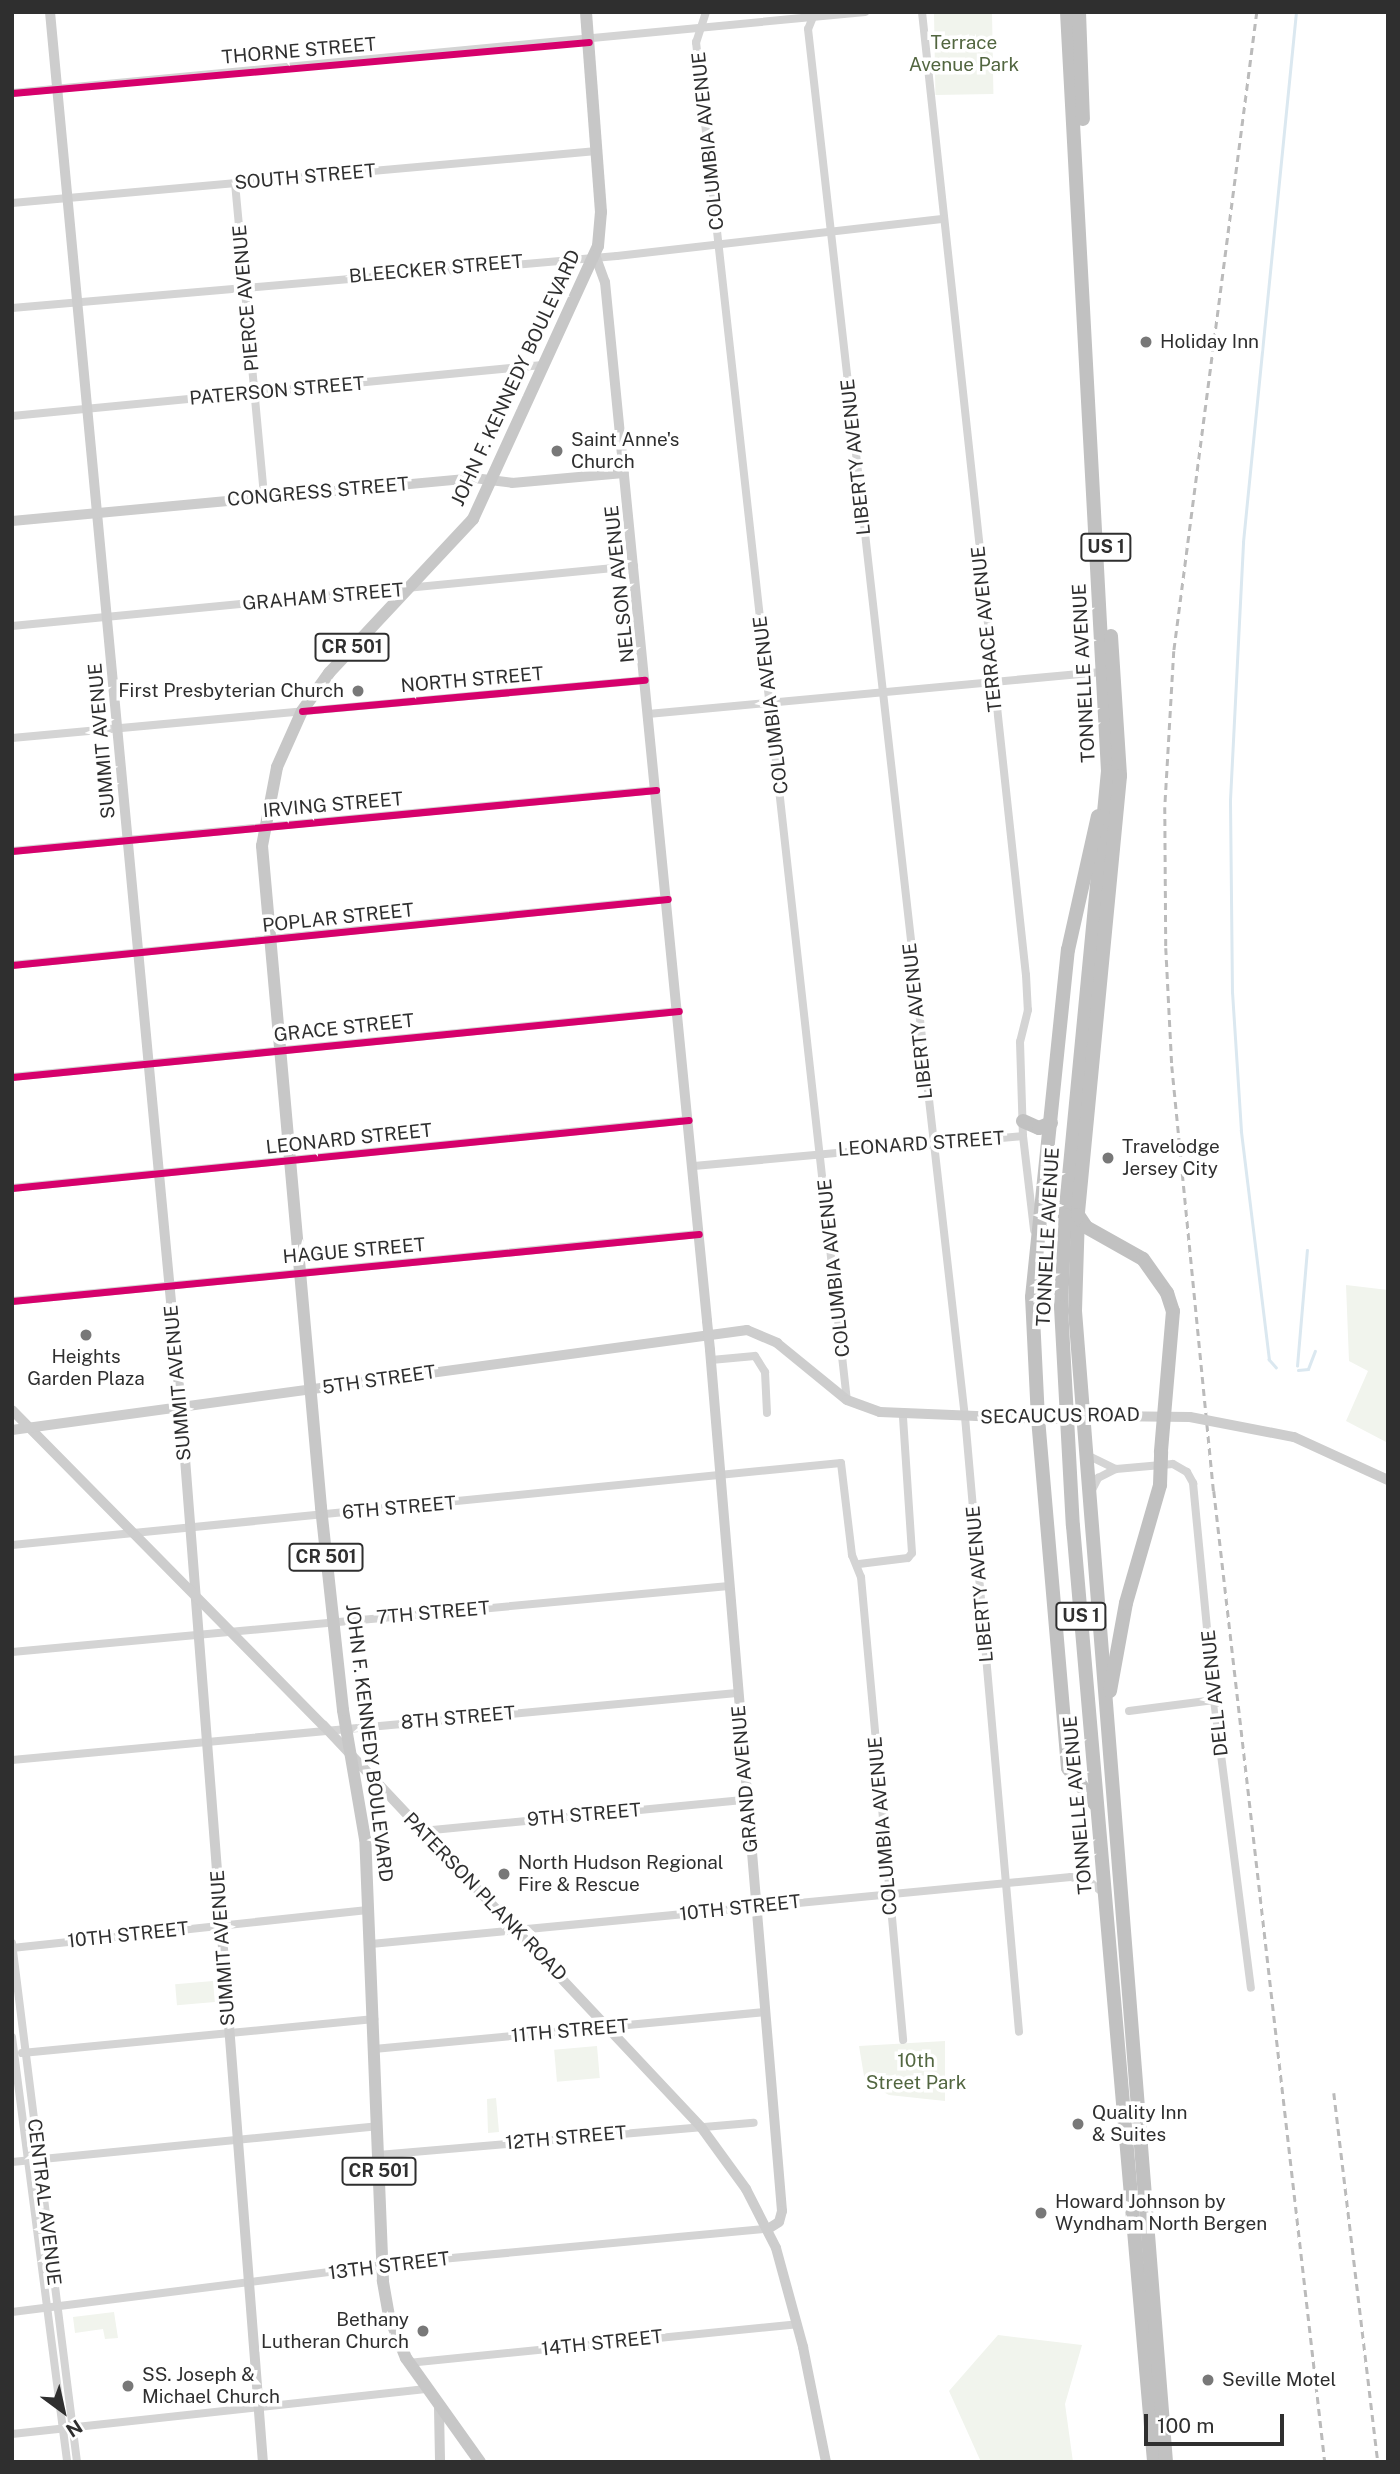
<!DOCTYPE html>
<html>
<head>
<meta charset="utf-8">
<style>
  body { margin:0 }
  #map { position:relative; width:1400px; height:2474px; overflow:hidden; background:#fff; font-family:"Public Sans",sans-serif }
  div>[style] { position:absolute }
  [style*='--x'] { left:calc(var(--x)*1px); top:calc(var(--y)*1px); width:calc(var(--w)*1px); rotate:calc(var(--a)*1deg) }
  .green>* { inset:0; background:#f1f4ed; transform-origin:0 0 }
  .stream>* { height:2.5px; margin:-1.25px; padding:0 1.25px; transform-origin:1.25px; border-radius:1.25px; background:#dbe8f0 }
  .street>* { height:8px; margin:-4px; padding:0 4px; transform-origin:4px; border-radius:4px; background:#d4d4d4 }
  .secondary>* { height:10px; margin:-5px; padding:0 5px; transform-origin:5px; border-radius:5px; background:#cdcdcd }
  .primary>* { height:12px; margin:-6px; padding:0 6px; transform-origin:6px; border-radius:6px; background:#c7c7c7 }
  .highway>* { height:14px; margin:-7px; padding:0 7px; transform-origin:7px; border-radius:7px; background:#c1c1c1 }
  .rail>* { height:2.5px; margin-top:-1.25px; transform-origin:0; background:repeating-linear-gradient(90deg,#bbb 0 7px,transparent 0 12px) }
  .secondary-bridge>* { height:10px; margin:-5px; padding:0 5px; transform-origin:5px; border-radius:5px; background:#cdcdcd }
  .highway-bridge>* { height:14px; margin:-7px; padding:0 7px; transform-origin:7px; border-radius:7px; background:#c1c1c1 }
  .cycleway>* { height:7px; margin:-3.5px; padding:0 3.5px; transform-origin:3.5px; border-radius:3.5px; background:#d6006c }
  .dots>* { width:19px; height:19px; translate:-50% -50%; box-sizing:border-box; border:4px solid #fff; border-radius:50% }
  span { translate:-50% -50%; white-space:nowrap; text-align:center; line-height:1.15; -webkit-text-stroke:7px #fff; paint-order:stroke }
  .shield-label span { padding:2px 5px; background:#fff; border:2px solid; border-radius:5px; -webkit-text-stroke-width:0 }
  .shield-label { font-size:18px; color:#2f2f2f; font-weight:700 }
  .park-label { font-size:19px; color:#526640 }
  .street-label { font-size:19px; color:#2f2f2f }
  .poi-label { font-size:19px; color:#2f2f2f }
  .left { translate:0 -50%; text-align:left }
  .right { translate:-100% -50%; text-align:right }
  .frame { position:absolute; inset:0; border:14px solid #2f2f2f; pointer-events:none }
  .north { position:absolute; left:28px; top:2376px; width:70px; height:70px; -webkit-text-stroke:5px #fff; paint-order:stroke; rotate:147deg; font-size:19px; font-weight:700; line-height:28px; text-align:center; color:#2f2f2f }
  .north::after { content:''; display:block; margin:auto; width:24px; height:32px; background:#2f2f2f; clip-path:polygon(50% 0,100% 100%,50% 72%,0 100%) }
  .scale { position:absolute; left:1144px; top:2414px; width:140px; height:32px; box-sizing:border-box; border:4px solid #2f2f2f; border-top:0; padding-left:9px; font-size:21px; line-height:24px; white-space:nowrap; color:#2f2f2f; -webkit-text-stroke:5px #fff; paint-order:stroke }
</style>
</head>
<body>
<div id="map">
  <div class="green">
    <div style="left:992px;top:12px;width:82px;height:58px;rotate:89deg"></div>
    <div style="clip-path:polygon(1346px 1285px,1388px 1290px,1388px 1443px,1346px 1421px,1368px 1371px,1349px 1361px)"></div>
    <div style="left:213px;top:1981px;width:21px;height:38px;rotate:85deg"></div>
    <div style="clip-path:polygon(945px 2041px,945px 2101px,889px 2095px,865px 2082px,859px 2046px)"></div>
    <div style="left:597px;top:2046px;width:32px;height:43px;rotate:85deg"></div>
    <div style="clip-path:polygon(496px 2098px,499px 2132px,488px 2133px,487px 2099px)"></div>
    <div style="clip-path:polygon(114px 2312px,118px 2338px,105px 2339px,103px 2329px,75px 2333px,73px 2317px)"></div>
    <div style="clip-path:polygon(998px 2335px,1082px 2345px,1065px 2404px,1073px 2462px,981px 2462px,949px 2391px)"></div>
  </div>
  <div class="stream">
    <div style="--x:1297;--y:1366;--w:116;--a:-85.1"></div>
    <div style="--x:1276;--y:1368;--w:11;--a:-131"></div>
    <div style="--x:1269;--y:1360;--w:231;--a:-97"></div>
    <div style="--x:1241;--y:1131;--w:138;--a:-93.7"></div>
    <div style="--x:1232;--y:993;--w:193;--a:-90.6"></div>
    <div style="--x:1230;--y:800;--w:258;--a:-87.1"></div>
    <div style="--x:1243;--y:542;--w:533;--a:-84.29"></div>
    <div style="--x:1298;--y:1370;--w:10;--a:-6"></div>
    <div style="--x:1308;--y:1369;--w:19;--a:-69"></div>
  </div>
  <div class="street">
    <div style="--x:706;--y:12;--w:32;--a:108"></div>
    <div style="--x:696;--y:42;--w:1366;--a:83.66"></div>
    <div style="--x:815;--y:12;--w:18;--a:112"></div>
    <div style="--x:808;--y:29;--w:1397;--a:83.55"></div>
    <div style="--x:965;--y:1417;--w:617;--a:84.98"></div>
    <div style="--x:922;--y:12;--w:969;--a:83.84"></div>
    <div style="--x:1026;--y:975;--w:35;--a:87"></div>
    <div style="--x:1028;--y:1010;--w:33;--a:104"></div>
    <div style="--x:1020;--y:1042;--w:94;--a:88.2"></div>
    <div style="--x:1023;--y:1136;--w:95;--a:83.3"></div>
    <div style="--x:12;--y:93;--w:857;--a:-5.42"></div>
    <div style="--x:235;--y:183;--w:315;--a:84.7"></div>
    <div style="--x:12;--y:203;--w:587;--a:-5.08"></div>
    <div style="--x:12;--y:308;--w:607;--a:-4.91"></div>
    <div style="--x:617;--y:256;--w:327;--a:-6.5"></div>
    <div style="--x:12;--y:416;--w:533;--a:-5.49"></div>
    <div style="--x:12;--y:626;--w:625;--a:-5.51"></div>
    <div style="--x:648;--y:714;--w:458;--a:-5.3"></div>
    <div style="--x:12;--y:738;--w:636;--a:-5.24"></div>
    <div style="--x:12;--y:851;--w:647;--a:-5.41"></div>
    <div style="--x:12;--y:965;--w:659;--a:-5.75"></div>
    <div style="--x:12;--y:1077;--w:670;--a:-5.65"></div>
    <div style="--x:694;--y:1166;--w:330;--a:-5.2"></div>
    <div style="--x:12;--y:1188;--w:680;--a:-5.74"></div>
    <div style="--x:12;--y:1301;--w:690;--a:-5.57"></div>
    <div style="--x:711;--y:1360;--w:44;--a:-5.2"></div>
    <div style="--x:755;--y:1356;--w:19;--a:58"></div>
    <div style="--x:765;--y:1372;--w:41;--a:87.2"></div>
    <div style="--x:1087;--y:1455;--w:32;--a:26"></div>
    <div style="--x:1116;--y:1469;--w:57;--a:-5"></div>
    <div style="--x:1173;--y:1464;--w:16;--a:30"></div>
    <div style="--x:1187;--y:1472;--w:13;--a:61"></div>
    <div style="--x:1193;--y:1483;--w:218;--a:84.5"></div>
    <div style="--x:1214;--y:1700;--w:290;--a:82.7"></div>
    <div style="--x:1091;--y:1492;--w:16;--a:-63"></div>
    <div style="--x:1098;--y:1478;--w:20;--a:-27"></div>
    <div style="--x:12;--y:1545;--w:833;--a:-5.65"></div>
    <div style="--x:841;--y:1463;--w:93;--a:83.2"></div>
    <div style="--x:852;--y:1555;--w:24;--a:68"></div>
    <div style="--x:861;--y:1577;--w:465;--a:84.8"></div>
    <div style="--x:859;--y:1564;--w:49;--a:-7"></div>
    <div style="--x:908;--y:1558;--w:6;--a:-51"></div>
    <div style="--x:912;--y:1553;--w:137;--a:-93.8"></div>
    <div style="--x:12;--y:1652;--w:720;--a:-5.26"></div>
    <div style="--x:1129;--y:1711;--w:86;--a:-7.4"></div>
    <div style="--x:12;--y:1760;--w:728;--a:-5.28"></div>
    <div style="--x:422;--y:1831;--w:325;--a:-5.5"></div>
    <div style="--x:12;--y:1943;--w:523;--a:82.86"></div>
    <div style="--x:371;--y:1944;--w:703;--a:-5.47"></div>
    <div style="--x:1071;--y:1877;--w:22;--a:18"></div>
    <div style="--x:1092;--y:1884;--w:16;--a:38"></div>
    <div style="--x:12;--y:1948;--w:360;--a:-6.1"></div>
    <div style="--x:12;--y:2037;--w:429;--a:82.6"></div>
    <div style="--x:374;--y:2049;--w:393;--a:-5.4"></div>
    <div style="--x:22;--y:2053;--w:354;--a:-5.5"></div>
    <div style="--x:378;--y:2155;--w:377;--a:-4.9"></div>
    <div style="--x:12;--y:2162;--w:367;--a:-5.6"></div>
    <div style="--x:12;--y:2312;--w:389;--a:-7.2"></div>
    <div style="--x:398;--y:2263;--w:372;--a:-5.3"></div>
    <div style="--x:408;--y:2363;--w:391;--a:-5.7"></div>
    <div style="--x:12;--y:2434;--w:414;--a:-6.2"></div>
  </div>
  <div class="secondary">
    <div style="--x:50;--y:12;--w:1401;--a:84.64"></div>
    <div style="--x:181;--y:1407;--w:1058;--a:85.56"></div>
    <div style="--x:595;--y:255;--w:29;--a:70"></div>
    <div style="--x:605;--y:282;--w:1044;--a:84.39"></div>
    <div style="--x:12;--y:521;--w:464;--a:-5.3"></div>
    <div style="--x:474;--y:478;--w:38;--a:7"></div>
    <div style="--x:512;--y:483;--w:112;--a:-5.1"></div>
    <div style="--x:710;--y:1350;--w:864;--a:85.22"></div>
    <div style="--x:782;--y:2211;--w:11;--a:105"></div>
    <div style="--x:779;--y:2222;--w:13;--a:148"></div>
    <div style="--x:12;--y:1410;--w:443;--a:45.4"></div>
    <div style="--x:323;--y:1725;--w:552;--a:46.76"></div>
    <div style="--x:701;--y:2127;--w:77;--a:54"></div>
    <div style="--x:746;--y:2189;--w:66;--a:63"></div>
    <div style="--x:776;--y:2248;--w:103;--a:74.7"></div>
    <div style="--x:803;--y:2347;--w:117;--a:78.7"></div>
    <div style="--x:1102;--y:1416;--w:88;--a:0.7"></div>
    <div style="--x:12;--y:1430;--w:742;--a:-7.75"></div>
    <div style="--x:747;--y:1330;--w:33;--a:23"></div>
    <div style="--x:777;--y:1343;--w:90;--a:39.2"></div>
    <div style="--x:847;--y:1400;--w:35;--a:20"></div>
    <div style="--x:880;--y:1412;--w:164;--a:2.4"></div>
    <div style="--x:439;--y:2408;--w:54;--a:88.9"></div>
  </div>
  <div class="primary">
    <div style="--x:480;--y:2462;--w:128;--a:-125.4"></div>
    <div style="--x:406;--y:2358;--w:45;--a:-112"></div>
    <div style="--x:389;--y:2316;--w:36;--a:-100"></div>
    <div style="--x:383;--y:2281;--w:442;--a:-92.3"></div>
    <div style="--x:365;--y:1839;--w:131;--a:-99.7"></div>
    <div style="--x:343;--y:1710;--w:204;--a:-96.2"></div>
    <div style="--x:321;--y:1507;--w:664;--a:-95.1"></div>
    <div style="--x:262;--y:846;--w:80;--a:-79.2"></div>
    <div style="--x:277;--y:767;--w:61;--a:-65.9"></div>
    <div style="--x:302;--y:711;--w:47;--a:-54.6"></div>
    <div style="--x:329;--y:673;--w:211;--a:-46.9"></div>
    <div style="--x:473;--y:519;--w:300;--a:-65.4"></div>
    <div style="--x:598;--y:246;--w:34;--a:-85"></div>
    <div style="--x:601;--y:212;--w:201;--a:-94.3"></div>
  </div>
  <div class="highway">
    <div style="--x:1067;--y:12;--w:760;--a:86.91"></div>
    <div style="--x:1108;--y:771;--w:446;--a:95.5"></div>
    <div style="--x:1065;--y:1215;--w:92;--a:92.5"></div>
    <div style="--x:1061;--y:1307;--w:219;--a:86.9"></div>
    <div style="--x:1073;--y:1526;--w:939;--a:85.05"></div>
    <div style="--x:1079;--y:12;--w:107;--a:87.9"></div>
    <div style="--x:1111;--y:636;--w:140;--a:86.3"></div>
    <div style="--x:1120;--y:776;--w:441;--a:95.5"></div>
    <div style="--x:1078;--y:1215;--w:96;--a:91.8"></div>
    <div style="--x:1075;--y:1311;--w:1155;--a:85.48"></div>
    <div style="--x:1023;--y:1121;--w:17;--a:24"></div>
    <div style="--x:1039;--y:1128;--w:13;--a:-23"></div>
    <div style="--x:1078;--y:1215;--w:14;--a:56"></div>
    <div style="--x:1086;--y:1227;--w:65;--a:29.3"></div>
    <div style="--x:1143;--y:1259;--w:42;--a:54.8"></div>
    <div style="--x:1167;--y:1293;--w:19;--a:72"></div>
    <div style="--x:1173;--y:1311;--w:142;--a:94.9"></div>
    <div style="--x:1110;--y:1691;--w:89;--a:-79.7"></div>
    <div style="--x:1126;--y:1603;--w:123;--a:-73.9"></div>
    <div style="--x:1095;--y:1804;--w:45;--a:-126.9"></div>
    <div style="--x:1068;--y:1768;--w:350;--a:-94.9"></div>
    <div style="--x:1038;--y:1419;--w:122;--a:-92.8"></div>
    <div style="--x:1032;--y:1297;--w:349;--a:-84.1"></div>
    <div style="--x:1068;--y:950;--w:137;--a:-77.4"></div>
  </div>
  <div class="rail">
    <div style="--x:1257;--y:12;--w:644;--a:97.4"></div>
    <div style="--x:1174;--y:651;--w:156;--a:93.3"></div>
    <div style="--x:1165;--y:807;--w:141;--a:89.6"></div>
    <div style="--x:1166;--y:948;--w:118;--a:87.1"></div>
    <div style="--x:1172;--y:1066;--w:427;--a:84.4"></div>
    <div style="--x:1214;--y:1491;--w:977;--a:83.48"></div>
    <div style="--x:1334;--y:2093;--w:372;--a:83.2"></div>
  </div>
  <div class="secondary-bridge">
    <div style="--x:707;--y:1321;--w:29;--a:84"></div>
    <div style="--x:1190;--y:1417;--w:106;--a:10.9"></div>
    <div style="--x:1294;--y:1437;--w:103;--a:24.6"></div>
    <div style="--x:1052;--y:1419;--w:50;--a:-3.4"></div>
  </div>
  <div class="highway-bridge">
    <div style="--x:1160;--y:1485;--w:33;--a:-88"></div>
  </div>
  <div class="cycleway">
    <div style="--x:12;--y:93;--w:579;--a:-5.05"></div>
    <div style="--x:302;--y:711;--w:344;--a:-5.2"></div>
    <div style="--x:12;--y:851;--w:647;--a:-5.41"></div>
    <div style="--x:12;--y:965;--w:659;--a:-5.75"></div>
    <div style="--x:12;--y:1077;--w:670;--a:-5.65"></div>
    <div style="--x:12;--y:1188;--w:680;--a:-5.74"></div>
    <div style="--x:12;--y:1301;--w:690;--a:-5.57"></div>
  </div>
  <div class="dots">
    <div style="left:1146px;top:342px;background:#787878"></div>
    <div style="left:557px;top:451px;background:#787878"></div>
    <div style="left:358px;top:691px;background:#787878"></div>
    <div style="left:1108px;top:1158px;background:#787878"></div>
    <div style="left:86px;top:1335px;background:#787878"></div>
    <div style="left:504px;top:1874px;background:#787878"></div>
    <div style="left:1078px;top:2124px;background:#787878"></div>
    <div style="left:1041px;top:2213px;background:#787878"></div>
    <div style="left:423px;top:2331px;background:#787878"></div>
    <div style="left:1208px;top:2380px;background:#787878"></div>
    <div style="left:128px;top:2386px;background:#787878"></div>
  </div>
  <div class="shield-label">
    <span style="left:1106px;top:547px">US 1</span>
    <span style="left:352px;top:647px">CR 501</span>
    <span style="left:326px;top:1557px">CR 501</span>
    <span style="left:1081px;top:1616px">US 1</span>
    <span style="left:379px;top:2171px">CR 501</span>
  </div>
  <div class="park-label">
    <span style="left:964px;top:54px">Terrace<br>Avenue Park</span>
    <span style="left:916px;top:2072px">10th<br>Street Park</span>
  </div>
  <div class="street-label">
    <span style="left:299px;top:51px;rotate:-5deg">THORNE STREET</span>
    <span style="left:708px;top:141px;rotate:-96deg">COLUMBIA AVENUE</span>
    <span style="left:305px;top:177px;rotate:-5deg">SOUTH STREET</span>
    <span style="left:436px;top:269px;rotate:-5deg">BLEECKER STREET</span>
    <span style="left:246px;top:298px;rotate:-95deg">PIERCE AVENUE</span>
    <span style="left:516px;top:378px;rotate:-65deg">JOHN F. KENNEDY BOULEVARD</span>
    <span style="left:277px;top:391px;rotate:-5deg">PATERSON STREET</span>
    <span style="left:856px;top:457px;rotate:-96deg">LIBERTY AVENUE</span>
    <span style="left:318px;top:492px;rotate:-5deg">CONGRESS STREET</span>
    <span style="left:620px;top:584px;rotate:-96deg">NELSON AVENUE</span>
    <span style="left:323px;top:597px;rotate:-5deg">GRAHAM STREET</span>
    <span style="left:987px;top:629px;rotate:-96deg">TERRACE AVENUE</span>
    <span style="left:1084px;top:673px;rotate:-93deg">TONNELLE AVENUE</span>
    <span style="left:472px;top:680px;rotate:-5deg">NORTH STREET</span>
    <span style="left:771px;top:705px;rotate:-97deg">COLUMBIA AVENUE</span>
    <span style="left:102px;top:741px;rotate:-95deg">SUMMIT AVENUE</span>
    <span style="left:333px;top:805px;rotate:-5deg">IRVING STREET</span>
    <span style="left:338px;top:918px;rotate:-6deg">POPLAR STREET</span>
    <span style="left:918px;top:1021px;rotate:-96deg">LIBERTY AVENUE</span>
    <span style="left:344px;top:1028px;rotate:-6deg">GRACE STREET</span>
    <span style="left:349px;top:1139px;rotate:-6deg">LEONARD STREET</span>
    <span style="left:921px;top:1144px;rotate:-4deg">LEONARD STREET</span>
    <span style="left:1048px;top:1237px;rotate:-87deg">TONNELLE AVENUE</span>
    <span style="left:354px;top:1251px;rotate:-5deg">HAGUE STREET</span>
    <span style="left:834px;top:1268px;rotate:-96deg">COLUMBIA AVENUE</span>
    <span style="left:379px;top:1380px;rotate:-8deg">5TH STREET</span>
    <span style="left:178px;top:1383px;rotate:-95deg">SUMMIT AVENUE</span>
    <span style="left:1060px;top:1416px;rotate:-1deg">SECAUCUS ROAD</span>
    <span style="left:399px;top:1508px;rotate:-5deg">6TH STREET</span>
    <span style="left:980px;top:1584px;rotate:-95deg">LIBERTY AVENUE</span>
    <span style="left:433px;top:1613px;rotate:-5deg">7TH STREET</span>
    <span style="left:1215px;top:1693px;rotate:-96deg">DELL AVENUE</span>
    <span style="left:458px;top:1718px;rotate:-5deg">8TH STREET</span>
    <span style="left:369px;top:1743px;rotate:83deg">JOHN F. KENNEDY BOULEVARD</span>
    <span style="left:745px;top:1779px;rotate:-95deg">GRAND AVENUE</span>
    <span style="left:1078px;top:1805px;rotate:-95deg">TONNELLE AVENUE</span>
    <span style="left:584px;top:1815px;rotate:-5deg">9TH STREET</span>
    <span style="left:883px;top:1826px;rotate:-95deg">COLUMBIA AVENUE</span>
    <span style="left:485px;top:1897px;rotate:46deg">PATERSON PLANK ROAD</span>
    <span style="left:740px;top:1908px;rotate:-6deg">10TH STREET</span>
    <span style="left:128px;top:1935px;rotate:-6deg">10TH STREET</span>
    <span style="left:223px;top:1948px;rotate:-94deg">SUMMIT AVENUE</span>
    <span style="left:570px;top:2031px;rotate:-5deg">11TH STREET</span>
    <span style="left:566px;top:2138px;rotate:-5deg">12TH STREET</span>
    <span style="left:44px;top:2202px;rotate:83deg">CENTRAL AVENUE</span>
    <span style="left:389px;top:2266px;rotate:-7deg">13TH STREET</span>
    <span style="left:602px;top:2343px;rotate:-6deg">14TH STREET</span>
  </div>
  <div class="poi-label">
    <span class="left" style="left:1160px;top:342px">Holiday Inn</span>
    <span class="left" style="left:571px;top:451px">Saint Anne's<br>Church</span>
    <span class="right" style="left:344px;top:691px">First Presbyterian Church</span>
    <span class="left" style="left:1122px;top:1158px">Travelodge<br>Jersey City</span>
    <span style="left:86px;top:1368px">Heights<br>Garden Plaza</span>
    <span class="left" style="left:518px;top:1874px">North Hudson Regional<br>Fire &amp; Rescue</span>
    <span class="left" style="left:1092px;top:2124px">Quality Inn<br>&amp; Suites</span>
    <span class="left" style="left:1055px;top:2213px">Howard Johnson by<br>Wyndham North Bergen</span>
    <span class="right" style="left:409px;top:2331px">Bethany<br>Lutheran Church</span>
    <span class="left" style="left:142px;top:2386px">SS. Joseph &amp;<br>Michael Church</span>
    <span class="left" style="left:1222px;top:2380px">Seville Motel</span>
  </div>
  <div class="frame"></div>
  <div class="north">N</div>
  <div class="scale">100 m</div>
</div>
</body>
</html>
